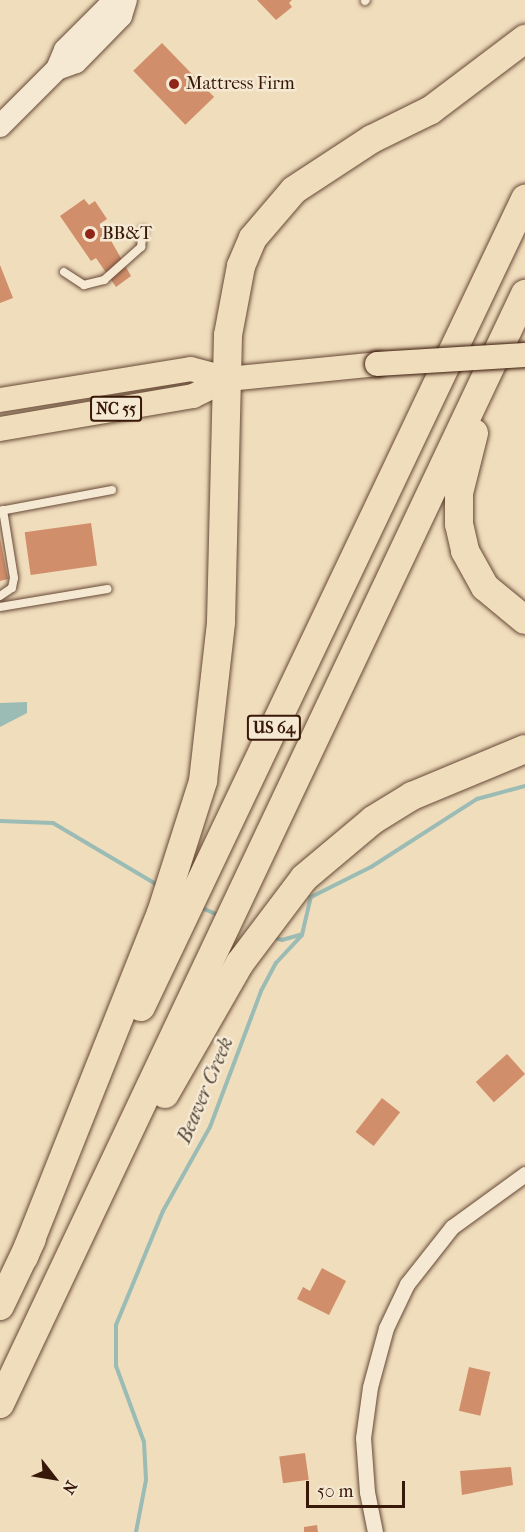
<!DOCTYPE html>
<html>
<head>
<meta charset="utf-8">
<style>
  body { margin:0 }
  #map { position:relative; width:525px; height:1532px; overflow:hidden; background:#f0ddbc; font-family:"IM FELL French Canon",serif }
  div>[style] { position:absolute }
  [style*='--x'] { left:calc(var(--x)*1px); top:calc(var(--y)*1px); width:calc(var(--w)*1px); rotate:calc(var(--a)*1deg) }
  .water>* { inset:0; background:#9bbbb5 }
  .stream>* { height:4px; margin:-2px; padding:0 2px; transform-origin:2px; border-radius:2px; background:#9bbbb5 }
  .building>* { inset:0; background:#d18e6b; transform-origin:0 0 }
  .roads { filter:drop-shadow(0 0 2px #664936) drop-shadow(0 0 2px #664936) }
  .lane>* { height:8px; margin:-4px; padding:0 4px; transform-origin:4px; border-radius:4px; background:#f5e9d3 }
  .street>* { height:15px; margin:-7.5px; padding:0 7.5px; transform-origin:7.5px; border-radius:7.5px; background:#f5e9d3 }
  .secondary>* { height:22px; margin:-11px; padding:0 11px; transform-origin:11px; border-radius:11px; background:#f5e9d3 }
  .primary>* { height:24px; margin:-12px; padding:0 12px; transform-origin:12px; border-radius:12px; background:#f0ddbc }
  .highway>* { height:28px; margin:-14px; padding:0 14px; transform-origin:14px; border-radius:14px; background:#f0ddbc }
  .bridges { filter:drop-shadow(0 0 2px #381809) drop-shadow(0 0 2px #381809) }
  .primary-bridge>* { height:24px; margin:-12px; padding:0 12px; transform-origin:12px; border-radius:12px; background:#f0ddbc }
  .dots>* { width:16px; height:16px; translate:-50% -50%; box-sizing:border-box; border:3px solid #f5e9d3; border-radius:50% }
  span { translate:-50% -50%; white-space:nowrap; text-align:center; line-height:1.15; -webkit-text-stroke:5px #f5e9d3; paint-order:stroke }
  .shield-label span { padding:2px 4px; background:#f5e9d3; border:2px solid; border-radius:4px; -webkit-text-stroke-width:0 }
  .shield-label { font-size:16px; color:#381809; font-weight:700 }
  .poi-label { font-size:18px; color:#381809 }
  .left { translate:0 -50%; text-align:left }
  .water-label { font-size:20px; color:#56493d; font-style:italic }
  .north { position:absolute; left:24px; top:1448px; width:60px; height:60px; -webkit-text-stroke:4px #f5e9d3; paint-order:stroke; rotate:121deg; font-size:16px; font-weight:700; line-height:24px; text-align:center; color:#381809 }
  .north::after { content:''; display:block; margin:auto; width:21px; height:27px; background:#381809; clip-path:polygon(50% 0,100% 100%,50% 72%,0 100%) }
  .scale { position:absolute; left:306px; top:1481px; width:99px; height:27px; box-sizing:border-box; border:3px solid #381809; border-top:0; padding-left:8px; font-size:18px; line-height:21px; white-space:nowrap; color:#381809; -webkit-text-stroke:4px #f5e9d3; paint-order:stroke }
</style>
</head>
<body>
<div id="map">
  <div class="water">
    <div style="clip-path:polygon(27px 702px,27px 713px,0 727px,0 703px)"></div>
  </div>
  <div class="stream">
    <div style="--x:0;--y:821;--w:53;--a:2.2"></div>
    <div style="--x:53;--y:823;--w:123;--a:30.7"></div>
    <div style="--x:200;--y:907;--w:20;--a:24"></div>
    <div style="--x:272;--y:937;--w:10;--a:17"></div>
    <div style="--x:282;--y:940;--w:19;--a:-16"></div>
    <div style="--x:136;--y:1532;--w:53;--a:-79.1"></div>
    <div style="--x:146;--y:1480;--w:38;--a:-93"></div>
    <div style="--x:144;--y:1442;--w:81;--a:-110.2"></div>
    <div style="--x:116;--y:1366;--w:41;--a:-90"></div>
    <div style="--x:116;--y:1325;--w:123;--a:-67.6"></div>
    <div style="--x:163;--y:1211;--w:96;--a:-60.8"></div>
    <div style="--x:210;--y:1127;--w:145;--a:-69.4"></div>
    <div style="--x:261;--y:991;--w:32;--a:-62"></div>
    <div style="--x:276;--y:963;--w:38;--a:-47"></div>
    <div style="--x:302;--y:935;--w:39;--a:-77"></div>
    <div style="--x:311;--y:897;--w:67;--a:-26.6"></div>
    <div style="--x:371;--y:867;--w:126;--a:-32.7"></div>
    <div style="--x:477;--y:799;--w:50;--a:-15.2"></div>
  </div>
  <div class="building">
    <div style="clip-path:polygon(257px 0,292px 0,289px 3px,292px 7px,276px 20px)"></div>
    <div style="left:162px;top:43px;width:75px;height:40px;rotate:46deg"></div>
    <div style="clip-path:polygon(84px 199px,89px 205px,95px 201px,107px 219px,101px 223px,131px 276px,116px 287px,96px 258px,91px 261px,60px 216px)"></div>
    <div style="clip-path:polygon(0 265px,13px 298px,0 303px)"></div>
    <div style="left:91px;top:523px;width:43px;height:67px;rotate:82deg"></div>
    <div style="clip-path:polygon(0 538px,8px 579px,0 581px)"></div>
    <div style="left:507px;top:1054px;width:27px;height:42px;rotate:48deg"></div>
    <div style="left:382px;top:1098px;width:23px;height:43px;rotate:38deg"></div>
    <div style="clip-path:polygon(322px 1268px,346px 1281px,329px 1315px,297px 1299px,303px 1287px,310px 1291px)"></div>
    <div style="left:469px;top:1367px;width:22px;height:45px;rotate:13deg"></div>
    <div style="left:305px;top:1453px;width:27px;height:26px;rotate:82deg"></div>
    <div style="clip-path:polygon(511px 1467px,513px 1485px,462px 1495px,460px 1471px)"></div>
    <div style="clip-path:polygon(317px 1525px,318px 1532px,304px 1532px,304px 1527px)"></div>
  </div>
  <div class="roads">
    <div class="lane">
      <div style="--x:365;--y:1;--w:1;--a:-45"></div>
      <div style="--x:64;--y:272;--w:24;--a:33"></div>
      <div style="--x:84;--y:285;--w:21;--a:-14"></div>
      <div style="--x:104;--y:280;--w:50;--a:-41.7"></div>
      <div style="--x:141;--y:247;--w:17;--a:-83"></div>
      <div style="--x:0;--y:511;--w:114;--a:-10.6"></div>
      <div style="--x:0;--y:596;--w:14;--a:-34"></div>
      <div style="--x:12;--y:588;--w:10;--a:-79"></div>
      <div style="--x:14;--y:578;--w:69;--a:-99.2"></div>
      <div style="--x:0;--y:607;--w:109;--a:-9.5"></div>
    </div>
    <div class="street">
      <div style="--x:375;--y:1532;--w:41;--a:-101.3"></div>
      <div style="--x:367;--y:1492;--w:54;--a:-94.2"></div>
      <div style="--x:363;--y:1438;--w:51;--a:-82.2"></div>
      <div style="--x:370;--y:1387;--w:61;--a:-74.8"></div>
      <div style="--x:386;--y:1328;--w:49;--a:-64.5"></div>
      <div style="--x:407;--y:1284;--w:73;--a:-51.7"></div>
      <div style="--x:452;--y:1227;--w:90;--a:-36"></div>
    </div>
    <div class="secondary">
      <div style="--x:57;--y:69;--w:21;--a:-67"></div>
      <div style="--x:65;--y:50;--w:65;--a:-45"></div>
      <div style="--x:111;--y:4;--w:11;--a:-15"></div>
      <div style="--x:0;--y:126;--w:81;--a:-45"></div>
      <div style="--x:57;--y:69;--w:20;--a:-20"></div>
      <div style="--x:76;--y:62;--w:64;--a:-45.6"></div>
      <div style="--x:121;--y:16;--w:17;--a:-73"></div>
    </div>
    <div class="primary">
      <div style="--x:0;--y:400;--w:193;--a:-9.2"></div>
      <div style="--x:191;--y:369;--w:38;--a:15"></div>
      <div style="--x:0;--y:429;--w:196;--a:-9.7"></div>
      <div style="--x:193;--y:396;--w:39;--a:-26"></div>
      <div style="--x:228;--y:379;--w:150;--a:-5.7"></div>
    </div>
    <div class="highway">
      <div style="--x:474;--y:433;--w:62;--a:104"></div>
      <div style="--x:459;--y:493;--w:31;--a:90"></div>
      <div style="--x:459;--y:524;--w:28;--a:77"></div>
      <div style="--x:465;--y:551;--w:41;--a:60.9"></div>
      <div style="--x:485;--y:587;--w:52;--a:39.5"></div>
      <div style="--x:141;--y:1007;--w:895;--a:-64.58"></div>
      <div style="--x:165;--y:1094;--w:151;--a:-60.2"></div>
      <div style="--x:240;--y:963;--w:106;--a:-53"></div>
      <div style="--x:304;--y:878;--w:90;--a:-40"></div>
      <div style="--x:373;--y:820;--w:46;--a:-31.6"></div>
      <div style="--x:412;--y:796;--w:122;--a:-22.6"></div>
      <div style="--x:24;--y:1257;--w:370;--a:-68.3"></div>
      <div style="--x:161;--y:913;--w:139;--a:-72.3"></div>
      <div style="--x:203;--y:781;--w:160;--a:-83.5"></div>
      <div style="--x:221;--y:622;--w:287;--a:-88.6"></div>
      <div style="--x:228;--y:335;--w:70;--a:-79.3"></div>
      <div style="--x:241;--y:266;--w:30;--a:-67"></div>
      <div style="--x:253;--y:238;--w:63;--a:-49.5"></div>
      <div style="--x:294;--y:190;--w:93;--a:-33.2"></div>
      <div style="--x:372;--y:139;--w:66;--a:-26.2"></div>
      <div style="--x:431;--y:110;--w:118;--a:-37.1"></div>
      <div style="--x:0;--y:1306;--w:74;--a:-64.5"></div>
      <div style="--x:0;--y:1404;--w:1228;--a:-64.69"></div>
    </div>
  </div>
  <div class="bridges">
    <div class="primary-bridge">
      <div style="--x:377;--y:364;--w:148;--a:-3.5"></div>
    </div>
  </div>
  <div class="dots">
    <div style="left:174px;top:84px;background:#8f2418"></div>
    <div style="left:90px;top:234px;background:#8f2418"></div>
  </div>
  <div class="shield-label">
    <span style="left:116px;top:409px">NC 55</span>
    <span style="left:274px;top:728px">US 64</span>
  </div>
  <div class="poi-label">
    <span class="left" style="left:186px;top:84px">Mattress Firm</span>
    <span class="left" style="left:102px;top:234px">BB&amp;T</span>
  </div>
  <div class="water-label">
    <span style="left:205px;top:1090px;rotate:-67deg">Beaver Creek</span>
  </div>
  <div class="north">N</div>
  <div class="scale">50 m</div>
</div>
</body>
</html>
